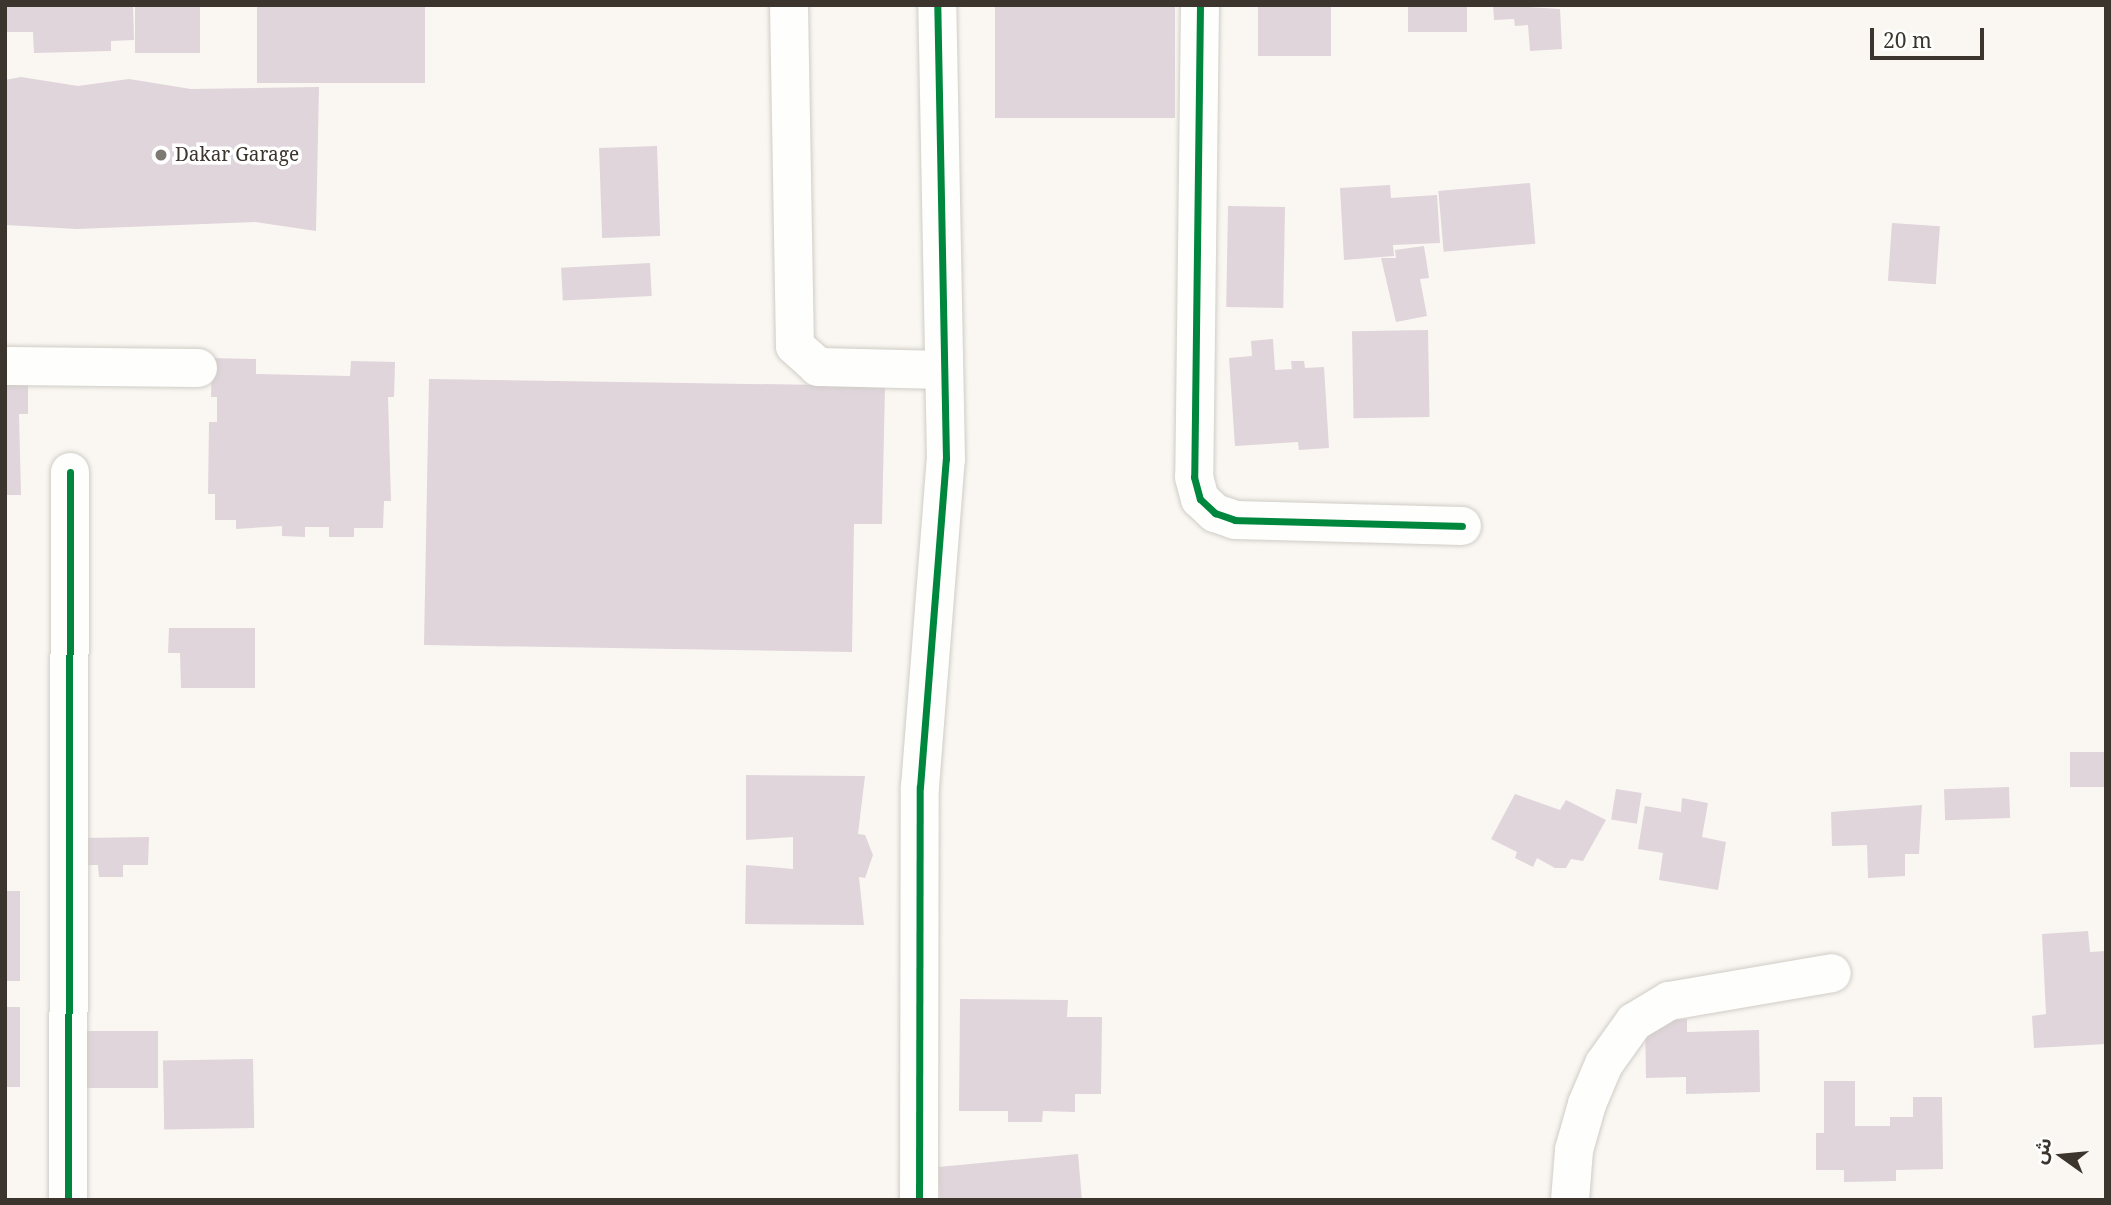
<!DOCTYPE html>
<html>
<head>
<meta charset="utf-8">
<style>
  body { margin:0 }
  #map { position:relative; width:2111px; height:1205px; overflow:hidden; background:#faf7f2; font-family:"Noto Serif","Noto Sans Arabic",serif }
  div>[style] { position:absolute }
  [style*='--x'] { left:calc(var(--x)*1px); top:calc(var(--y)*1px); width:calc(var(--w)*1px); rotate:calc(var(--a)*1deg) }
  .building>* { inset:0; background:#dfd5db; transform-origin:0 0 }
  .roads { filter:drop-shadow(0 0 2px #d0ccc6) drop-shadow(0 0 2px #d0ccc6) }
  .minor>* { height:38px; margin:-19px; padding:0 19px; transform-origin:19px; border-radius:19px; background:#fefefd }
  .cycleway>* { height:7px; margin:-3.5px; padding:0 3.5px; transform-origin:3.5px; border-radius:3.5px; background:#00873e }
  .dots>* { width:19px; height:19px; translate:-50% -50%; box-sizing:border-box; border:4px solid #fff; border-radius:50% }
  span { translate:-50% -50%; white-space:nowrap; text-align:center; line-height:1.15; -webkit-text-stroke:7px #fff; paint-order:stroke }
  .poi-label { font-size:19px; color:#3b352d }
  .left { translate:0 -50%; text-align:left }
  .frame { position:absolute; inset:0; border:7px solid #3b352d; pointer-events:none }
  .north { position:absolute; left:2027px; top:1121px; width:70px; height:70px; -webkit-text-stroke:5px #fff; paint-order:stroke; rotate:285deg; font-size:19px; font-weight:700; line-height:28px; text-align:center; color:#3b352d }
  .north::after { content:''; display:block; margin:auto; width:24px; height:32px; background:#3b352d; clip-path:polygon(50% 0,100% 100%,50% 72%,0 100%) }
  .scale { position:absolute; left:1870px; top:28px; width:114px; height:32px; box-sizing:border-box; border:4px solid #3b352d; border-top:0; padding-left:9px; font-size:21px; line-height:24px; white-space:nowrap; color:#3b352d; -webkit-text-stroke:5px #fff; paint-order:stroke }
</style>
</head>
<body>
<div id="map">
  <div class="building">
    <div style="clip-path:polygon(5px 5px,133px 5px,134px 40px,111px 41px,111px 51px,34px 53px,33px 32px,5px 32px)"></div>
    <div style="left:135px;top:5px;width:65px;height:48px"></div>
    <div style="left:257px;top:5px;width:168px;height:78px"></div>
    <div style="left:995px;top:5px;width:180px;height:113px"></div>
    <div style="left:1258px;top:5px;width:73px;height:51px"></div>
    <div style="left:1408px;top:5px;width:59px;height:27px"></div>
    <div style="clip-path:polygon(1493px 5px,1560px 9px,1562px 49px,1530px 51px,1528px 25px,1515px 26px,1514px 19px,1494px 20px)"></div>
    <div style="clip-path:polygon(21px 77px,78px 86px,129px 79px,191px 89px,319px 87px,316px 231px,255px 222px,77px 229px,5px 225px,5px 80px)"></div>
    <div style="left:657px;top:146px;width:90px;height:58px;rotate:88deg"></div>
    <div style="left:1530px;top:183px;width:61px;height:92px;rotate:85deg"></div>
    <div style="clip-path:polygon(1390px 185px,1391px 198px,1437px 195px,1440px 243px,1393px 245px,1394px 256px,1344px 260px,1340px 188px)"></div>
    <div style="left:1228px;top:206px;width:57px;height:101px;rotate:1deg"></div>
    <div style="left:1892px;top:223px;width:48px;height:58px;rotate:4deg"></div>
    <div style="clip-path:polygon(1424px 246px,1429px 278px,1420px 279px,1427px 316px,1396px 322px,1381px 258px,1396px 258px,1395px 250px)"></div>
    <div style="left:650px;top:263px;width:33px;height:89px;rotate:87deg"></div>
    <div style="left:1428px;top:330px;width:87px;height:76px;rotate:89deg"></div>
    <div style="clip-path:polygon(1273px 339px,1275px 370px,1292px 369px,1291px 361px,1304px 361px,1305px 368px,1324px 367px,1329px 448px,1299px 450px,1298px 442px,1235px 446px,1229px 358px,1252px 356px,1251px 341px)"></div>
    <div style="clip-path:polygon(212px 358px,256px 359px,256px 374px,350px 376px,351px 361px,395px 362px,394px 397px,388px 397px,391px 501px,384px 501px,383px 528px,354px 528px,354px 537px,329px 537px,329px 527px,305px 527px,305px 537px,282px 536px,282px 526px,236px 529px,236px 520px,215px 520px,215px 494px,208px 494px,209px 422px,217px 422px,217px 397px,211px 397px)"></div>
    <div style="clip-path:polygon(429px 379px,885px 386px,882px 524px,854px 524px,852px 652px,424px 645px)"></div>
    <div style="clip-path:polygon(5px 382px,28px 382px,28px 414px,19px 414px,21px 495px,5px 495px)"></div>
    <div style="clip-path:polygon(169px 628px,255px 628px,255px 688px,181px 688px,180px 653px,168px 653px)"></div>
    <div style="left:2070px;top:752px;width:36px;height:35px"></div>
    <div style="clip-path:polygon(746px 775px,865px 776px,858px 834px,865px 835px,873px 855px,865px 878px,859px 877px,864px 925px,745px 924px,746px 865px,793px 869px,793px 837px,746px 840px)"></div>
    <div style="left:2009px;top:787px;width:31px;height:65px;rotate:88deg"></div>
    <div style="left:1616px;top:789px;width:26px;height:31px;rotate:9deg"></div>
    <div style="clip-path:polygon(1515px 794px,1560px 810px,1566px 800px,1606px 820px,1583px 861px,1571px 859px,1566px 868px,1555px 868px,1537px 858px,1533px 867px,1515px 858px,1517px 852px,1491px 839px)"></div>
    <div style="clip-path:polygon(1682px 798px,1708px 803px,1702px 837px,1726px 842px,1718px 890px,1659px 880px,1663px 853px,1638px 849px,1645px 806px,1681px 812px)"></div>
    <div style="clip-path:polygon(1922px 805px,1919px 854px,1905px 854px,1905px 876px,1868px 878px,1867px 845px,1832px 846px,1831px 812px)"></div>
    <div style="clip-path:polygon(149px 837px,148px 865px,123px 865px,123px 877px,99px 877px,98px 865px,84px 865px,84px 838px)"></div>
    <div style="left:5px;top:891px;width:15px;height:90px"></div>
    <div style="clip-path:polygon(2088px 931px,2090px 952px,2106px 951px,2106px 1044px,2034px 1048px,2032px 1016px,2046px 1014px,2042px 934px)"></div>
    <div style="clip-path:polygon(960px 999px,1068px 1000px,1067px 1017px,1102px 1017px,1101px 1094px,1075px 1094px,1075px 1112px,1043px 1111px,1042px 1122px,1008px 1122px,1008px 1111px,959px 1111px)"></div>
    <div style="left:5px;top:1007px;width:15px;height:80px"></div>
    <div style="clip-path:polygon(1687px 1019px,1687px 1032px,1759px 1030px,1760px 1092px,1686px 1094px,1686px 1077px,1646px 1078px,1645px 1021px)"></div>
    <div style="left:158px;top:1031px;width:57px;height:75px;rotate:90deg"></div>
    <div style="left:253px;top:1059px;width:69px;height:90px;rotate:89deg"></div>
    <div style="clip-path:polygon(1824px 1081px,1855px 1081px,1855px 1126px,1890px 1126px,1890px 1117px,1913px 1117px,1913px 1097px,1942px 1097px,1943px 1169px,1896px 1170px,1896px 1181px,1844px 1182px,1844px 1170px,1816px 1170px,1816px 1133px,1824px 1133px)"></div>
    <div style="clip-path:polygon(1078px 1154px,1082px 1200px,940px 1200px,938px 1167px)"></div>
  </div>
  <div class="roads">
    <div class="minor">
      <div style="--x:789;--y:5;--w:341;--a:89"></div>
      <div style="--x:795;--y:346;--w:31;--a:42"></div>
      <div style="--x:818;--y:367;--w:126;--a:1.4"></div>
      <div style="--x:1200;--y:5;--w:472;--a:90.7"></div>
      <div style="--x:1194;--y:477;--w:23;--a:75"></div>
      <div style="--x:1200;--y:499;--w:21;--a:43"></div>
      <div style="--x:1215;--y:513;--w:21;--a:19"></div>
      <div style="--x:1235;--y:520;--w:227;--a:1.5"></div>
      <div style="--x:5;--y:366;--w:193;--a:0.6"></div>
      <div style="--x:68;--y:1200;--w:728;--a:-89.84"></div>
      <div style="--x:919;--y:1200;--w:413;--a:-89.9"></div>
      <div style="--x:920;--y:787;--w:329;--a:-85.5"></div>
      <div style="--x:946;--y:459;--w:454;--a:-91.1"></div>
      <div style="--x:1570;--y:1200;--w:50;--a:-85.4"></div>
      <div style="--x:1574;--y:1150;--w:48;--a:-74.2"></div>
      <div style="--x:1587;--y:1104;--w:43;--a:-67"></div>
      <div style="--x:1604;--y:1064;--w:52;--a:-54.5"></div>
      <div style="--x:1634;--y:1022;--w:41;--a:-31"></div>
      <div style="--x:1669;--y:1001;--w:165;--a:-9.7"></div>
    </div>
  </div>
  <div class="cycleway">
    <div style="--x:1200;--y:5;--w:472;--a:90.7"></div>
    <div style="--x:1194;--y:477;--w:23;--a:75"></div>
    <div style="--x:1200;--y:499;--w:21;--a:43"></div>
    <div style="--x:1215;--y:513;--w:21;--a:19"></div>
    <div style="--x:1235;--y:520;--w:227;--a:1.5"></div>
    <div style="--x:68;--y:1200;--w:728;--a:-89.84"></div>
    <div style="--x:919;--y:1200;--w:413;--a:-89.9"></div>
    <div style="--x:920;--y:787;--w:329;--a:-85.5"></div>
    <div style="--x:946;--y:459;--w:454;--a:-91.1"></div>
  </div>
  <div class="dots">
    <div style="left:161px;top:155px;background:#7e7972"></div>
  </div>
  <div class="poi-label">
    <span class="left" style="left:175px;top:155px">Dakar Garage</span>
  </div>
  <div class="frame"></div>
  <div class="north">ش</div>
  <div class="scale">20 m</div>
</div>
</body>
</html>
